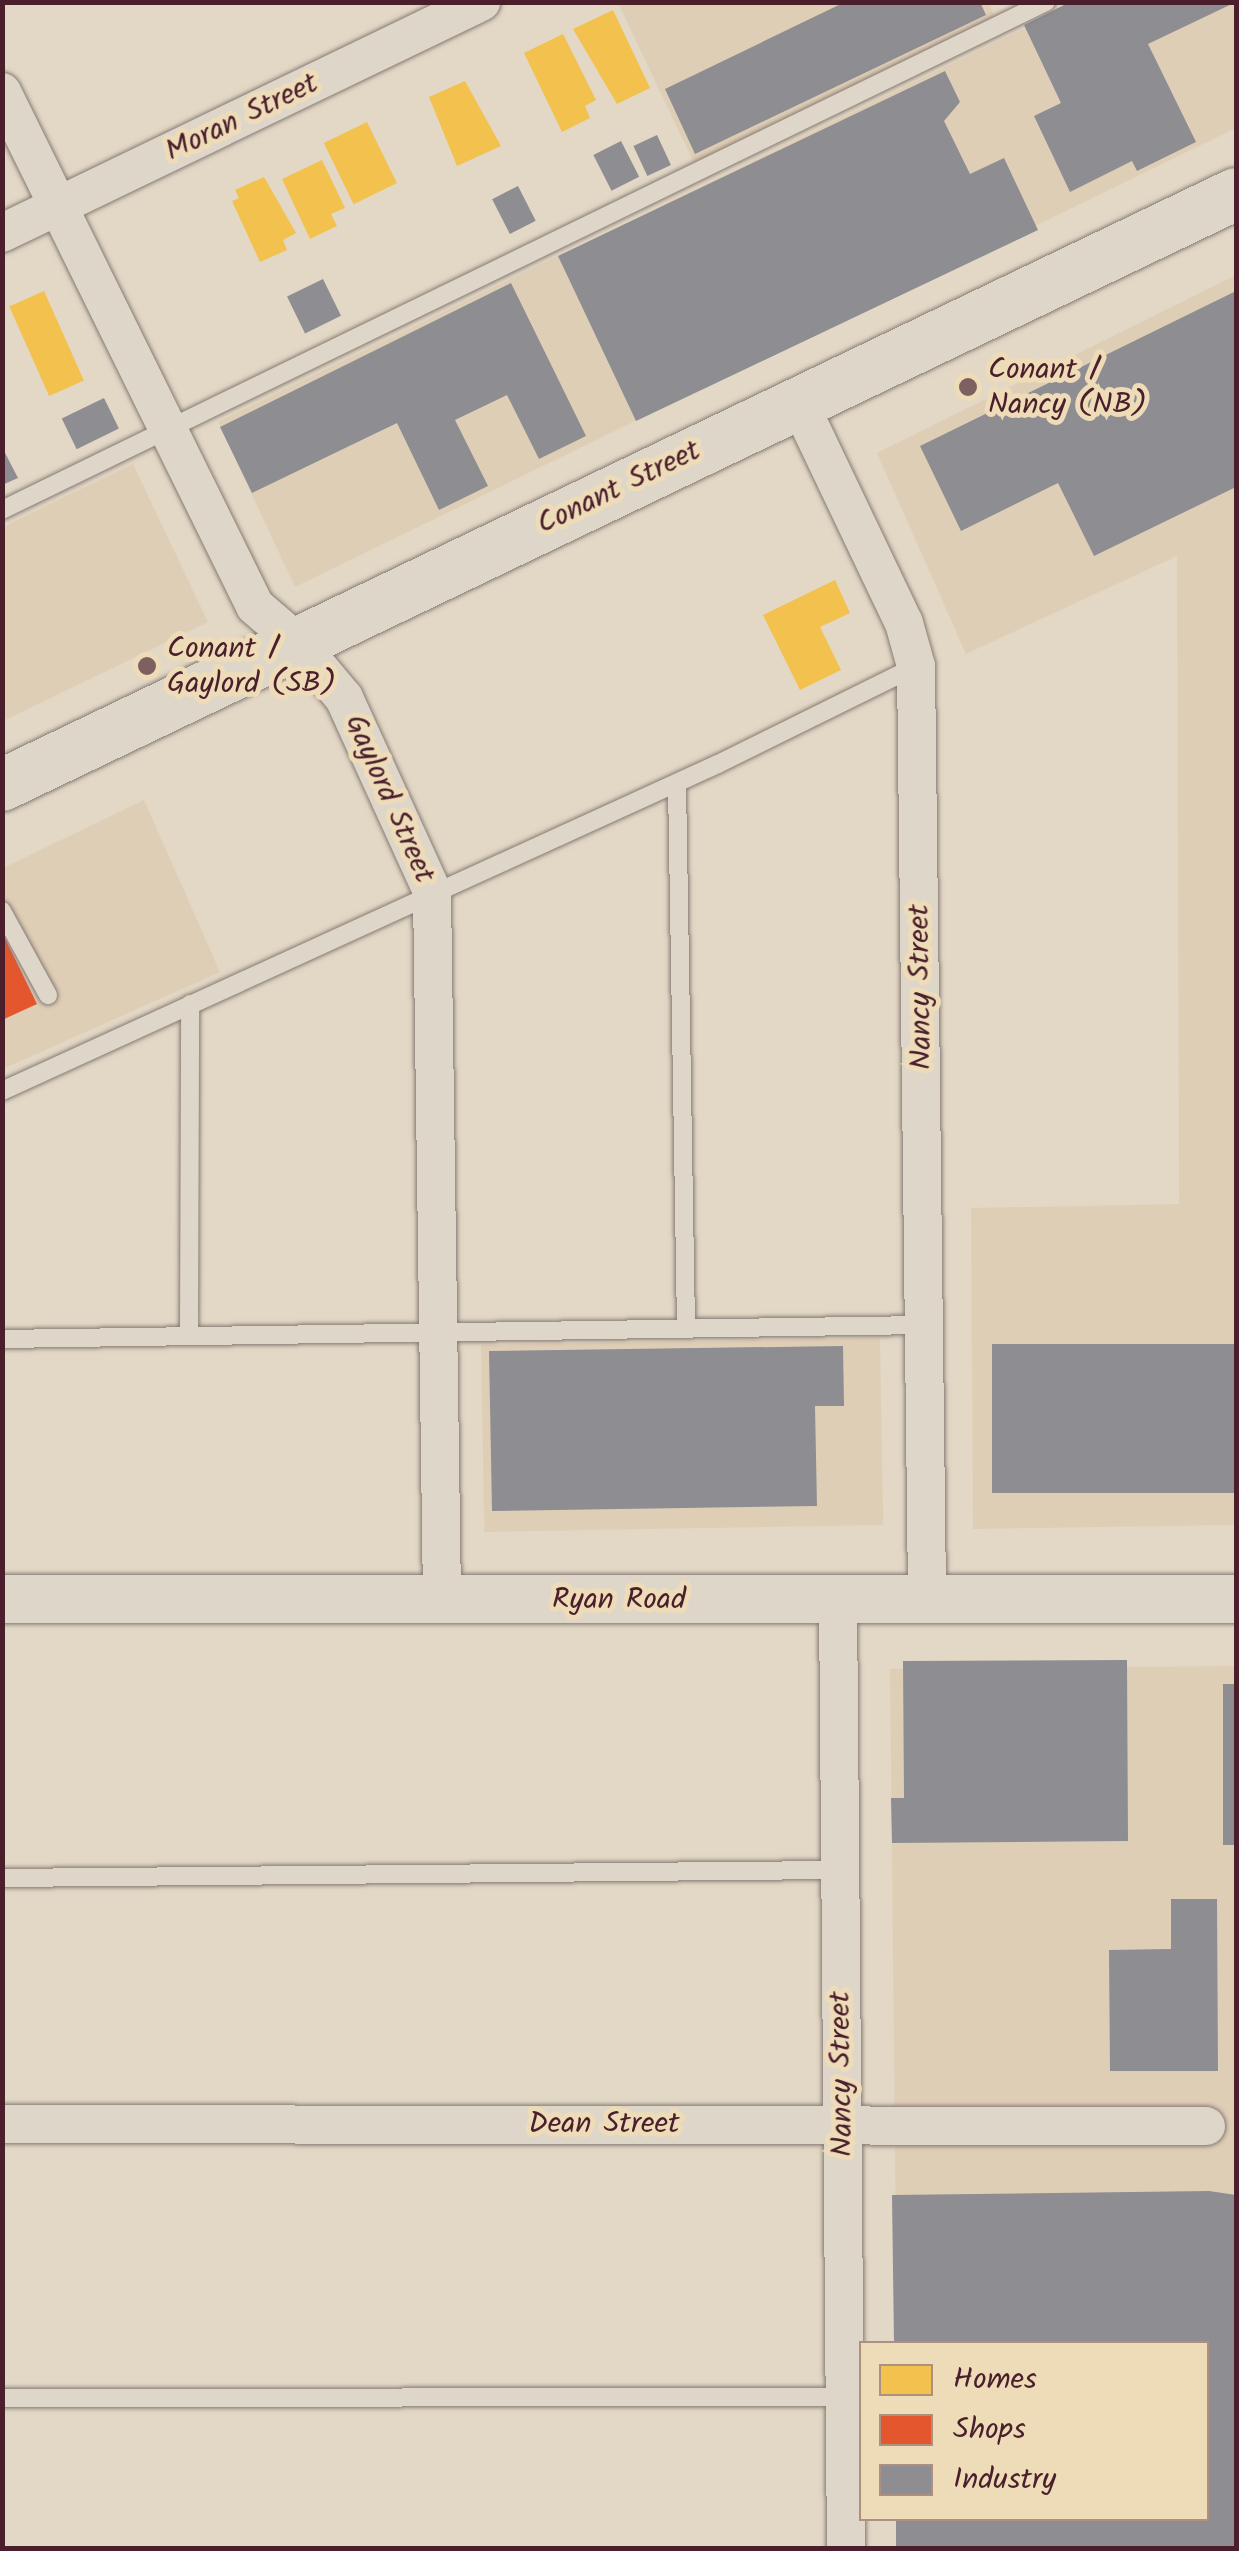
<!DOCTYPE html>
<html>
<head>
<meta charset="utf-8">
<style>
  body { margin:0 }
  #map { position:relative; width:1239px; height:2551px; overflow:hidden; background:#e2d8c5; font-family:Kalam,sans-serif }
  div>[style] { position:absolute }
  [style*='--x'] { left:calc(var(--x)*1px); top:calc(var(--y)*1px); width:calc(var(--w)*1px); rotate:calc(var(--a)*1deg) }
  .built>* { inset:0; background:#dfceb6; transform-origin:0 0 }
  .homes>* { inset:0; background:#f2c14e; transform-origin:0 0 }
  .shops>* { inset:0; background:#e4572e }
  .industry>* { inset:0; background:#8d8d92; transform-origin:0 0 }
  .roads { filter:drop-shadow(0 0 2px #877a74) drop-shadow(0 0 2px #877a74) }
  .service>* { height:18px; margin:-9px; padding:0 9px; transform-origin:9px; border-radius:9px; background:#ded6c9 }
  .minor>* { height:38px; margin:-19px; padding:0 19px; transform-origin:19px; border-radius:19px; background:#ded6c9 }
  .tertiary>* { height:48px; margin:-24px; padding:0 24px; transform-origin:24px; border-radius:24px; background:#ded6c9 }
  .secondary>* { height:52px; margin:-26px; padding:0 26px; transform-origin:26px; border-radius:26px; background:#ded6c9 }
  .dots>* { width:28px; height:28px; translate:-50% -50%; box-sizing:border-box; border:5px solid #eedcb9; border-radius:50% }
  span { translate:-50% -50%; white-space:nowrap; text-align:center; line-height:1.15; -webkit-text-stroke:10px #eedcb9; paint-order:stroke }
  .street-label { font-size:30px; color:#4a1f2b }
  .poi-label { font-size:30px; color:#4a1f2b }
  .left { translate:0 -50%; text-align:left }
  .frame { position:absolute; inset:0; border:5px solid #4a1f2b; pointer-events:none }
  .legend { position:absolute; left:859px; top:2341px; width:350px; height:180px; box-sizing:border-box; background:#eedcb9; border:2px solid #ac9080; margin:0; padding:12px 18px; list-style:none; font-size:30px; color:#4a1f2b }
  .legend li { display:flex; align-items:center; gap:20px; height:50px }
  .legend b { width:50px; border:2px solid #ac9080 }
</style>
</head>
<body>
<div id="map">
  <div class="built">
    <div style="clip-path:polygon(988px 2px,995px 17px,694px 163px,618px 3px)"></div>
    <div style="clip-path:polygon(1077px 3px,1236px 3px,1236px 128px,295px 587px,218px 422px)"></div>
    <div style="clip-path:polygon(1236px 275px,1236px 1525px,973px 1529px,971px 1208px,1179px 1204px,1177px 556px,966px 654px,877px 453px)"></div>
    <div style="clip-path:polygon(133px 464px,208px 622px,3px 721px,3px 527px)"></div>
    <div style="clip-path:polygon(144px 800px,220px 972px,3px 1069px,3px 868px)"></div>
    <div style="left:880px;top:1338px;width:187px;height:399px;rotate:89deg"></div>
    <div style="clip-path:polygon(1236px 1666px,1236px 2548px,901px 2548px,901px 2519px,1206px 2518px,1206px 2344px,897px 2343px,890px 1669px)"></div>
  </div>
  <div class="homes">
    <div style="clip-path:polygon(613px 10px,650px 88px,617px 104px,573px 29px)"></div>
    <div style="clip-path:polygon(563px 34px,596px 100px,585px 106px,590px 118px,562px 132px,524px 53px)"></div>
    <div style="clip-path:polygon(465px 81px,501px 146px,457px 166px,429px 97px)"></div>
    <div style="left:367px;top:122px;width:68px;height:48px;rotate:64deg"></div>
    <div style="clip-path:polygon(322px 160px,345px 208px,331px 214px,337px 226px,310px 239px,282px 179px)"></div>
    <div style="clip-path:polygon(264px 177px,296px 233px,283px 240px,287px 250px,260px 262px,232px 201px,239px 198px,235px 190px)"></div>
    <div style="left:44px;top:291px;width:98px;height:38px;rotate:66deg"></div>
    <div style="clip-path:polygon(835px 580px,850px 613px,820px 627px,841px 670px,800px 690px,763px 615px)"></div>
  </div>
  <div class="shops">
    <div style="clip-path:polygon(2px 932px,37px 1004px,2px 1020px)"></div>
  </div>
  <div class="industry">
    <div style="clip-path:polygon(845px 2px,980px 2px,986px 15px,695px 154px,665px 89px)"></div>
    <div style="clip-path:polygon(1070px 2px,1236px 2px,1148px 44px,1196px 142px,1137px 171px,1132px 161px,1070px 192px,1034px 116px,1061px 103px,1024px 25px)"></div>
    <div style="clip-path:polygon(945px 71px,960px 102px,944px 121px,970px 174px,1004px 158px,1038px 230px,636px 421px,558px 256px)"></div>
    <div style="left:657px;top:135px;width:33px;height:26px;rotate:65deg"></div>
    <div style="left:621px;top:141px;width:40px;height:31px;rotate:63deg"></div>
    <div style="left:518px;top:186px;width:39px;height:29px;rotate:63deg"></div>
    <div style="left:323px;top:279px;width:41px;height:40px;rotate:64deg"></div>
    <div style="clip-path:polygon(511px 283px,586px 436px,539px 459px,507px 395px,455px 420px,488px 486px,439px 510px,397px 423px,252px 493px,220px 427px)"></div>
    <div style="clip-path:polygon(1236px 291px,1236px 487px,1094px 556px,1058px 483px,961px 531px,920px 446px)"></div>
    <div style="left:104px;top:398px;width:34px;height:47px;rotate:64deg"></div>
    <div style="clip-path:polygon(2px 447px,18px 478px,2px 485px)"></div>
    <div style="left:1236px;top:1344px;width:149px;height:244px;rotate:90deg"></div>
    <div style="clip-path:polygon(843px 1346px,844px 1406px,815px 1406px,817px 1506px,492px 1511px,489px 1351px)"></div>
    <div style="clip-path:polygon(1127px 1660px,1128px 1841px,892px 1843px,891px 1798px,904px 1798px,903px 1661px)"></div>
    <div style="left:1223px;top:1684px;width:13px;height:161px"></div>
    <div style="clip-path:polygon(1171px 1899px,1217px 1899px,1218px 2071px,1110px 2071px,1109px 1950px,1171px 1949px)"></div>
    <div style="clip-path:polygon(1209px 2191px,1236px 2195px,1236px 2548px,896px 2548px,896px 2518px,1206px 2518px,1206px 2344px,894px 2344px,892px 2195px)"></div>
  </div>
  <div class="roads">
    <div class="service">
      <div style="--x:2;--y:510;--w:1161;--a:-25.95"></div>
      <div style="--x:677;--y:783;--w:545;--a:89.05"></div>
      <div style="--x:2;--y:911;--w:96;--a:61.3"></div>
      <div style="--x:2;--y:1091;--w:787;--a:-24.55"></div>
      <div style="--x:718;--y:764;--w:221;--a:-26.3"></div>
      <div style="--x:189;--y:1336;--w:332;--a:-89.8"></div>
      <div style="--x:2;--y:1339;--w:922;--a:-0.87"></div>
      <div style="--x:2;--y:1878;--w:838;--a:-0.55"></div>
      <div style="--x:2;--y:2398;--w:843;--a:-0.07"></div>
    </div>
    <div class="minor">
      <div style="--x:2;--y:92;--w:573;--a:63.79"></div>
      <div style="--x:255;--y:606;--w:57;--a:40.7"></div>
      <div style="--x:298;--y:643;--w:72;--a:50.1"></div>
      <div style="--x:344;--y:698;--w:212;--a:65.5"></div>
      <div style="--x:432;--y:891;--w:710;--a:89.19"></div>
      <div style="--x:2;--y:233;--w:532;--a:-25.75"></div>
      <div style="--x:798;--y:401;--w:246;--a:64.5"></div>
      <div style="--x:904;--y:623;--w:45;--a:74.4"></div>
      <div style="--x:916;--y:666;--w:933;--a:89.32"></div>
      <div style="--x:838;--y:1599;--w:949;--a:89.52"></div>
      <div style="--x:2;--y:2124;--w:1204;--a:0.1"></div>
    </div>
    <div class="tertiary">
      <div style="--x:2;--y:1599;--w:1234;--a:0"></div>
    </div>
    <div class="secondary">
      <div style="--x:2;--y:785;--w:1368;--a:-25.59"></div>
    </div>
  </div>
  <div class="dots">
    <div style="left:968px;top:387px;background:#7f6061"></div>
    <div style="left:147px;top:666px;background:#7f6061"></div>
  </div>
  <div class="street-label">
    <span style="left:242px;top:118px;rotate:-26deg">Moran Street</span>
    <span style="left:619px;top:488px;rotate:-26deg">Conant Street</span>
    <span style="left:389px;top:799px;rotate:66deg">Gaylord Street</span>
    <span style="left:921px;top:987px;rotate:-91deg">Nancy Street</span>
    <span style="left:619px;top:1600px">Ryan Road</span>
    <span style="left:842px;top:2074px;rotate:-91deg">Nancy Street</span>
    <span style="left:604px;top:2124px">Dean Street</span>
  </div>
  <div class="poi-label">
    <span class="left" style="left:988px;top:387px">Conant /<br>Nancy (NB)</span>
    <span class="left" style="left:167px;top:666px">Conant /<br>Gaylord (SB)</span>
  </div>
  <div class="frame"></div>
  <ul class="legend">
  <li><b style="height:28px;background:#f2c14e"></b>Homes</li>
  <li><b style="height:28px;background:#e4572e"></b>Shops</li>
  <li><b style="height:28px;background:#8d8d92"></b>Industry</li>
  </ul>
</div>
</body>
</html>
